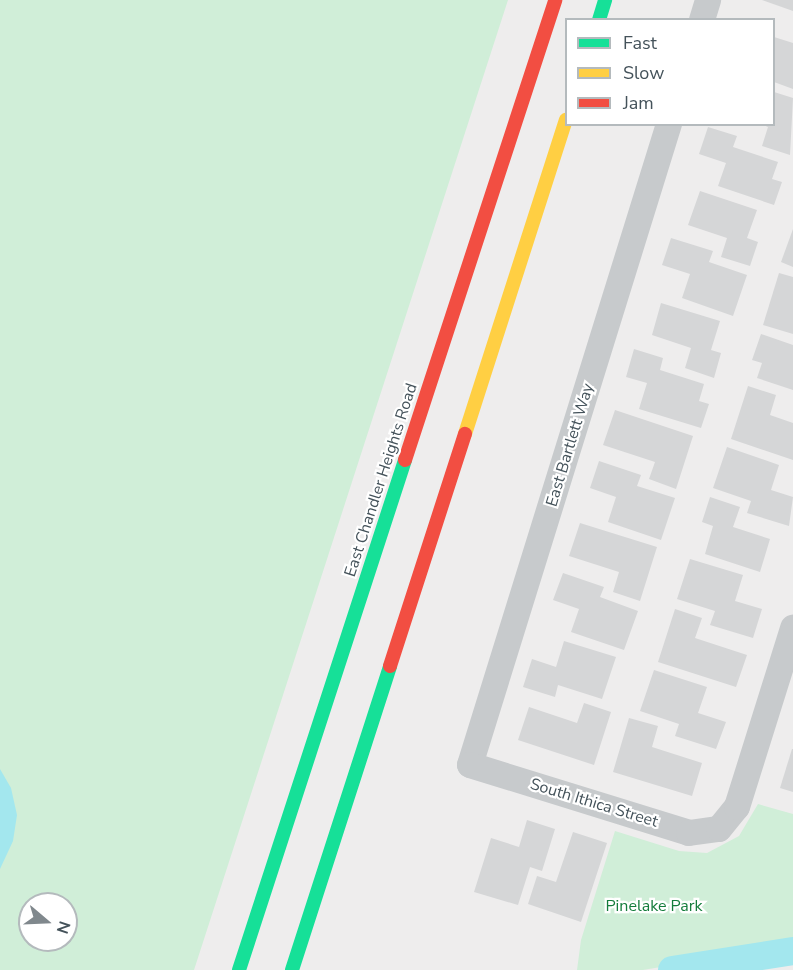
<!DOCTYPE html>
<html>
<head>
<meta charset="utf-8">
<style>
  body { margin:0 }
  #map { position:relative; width:793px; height:970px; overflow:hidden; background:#eeeded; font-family:"Nunito Sans",sans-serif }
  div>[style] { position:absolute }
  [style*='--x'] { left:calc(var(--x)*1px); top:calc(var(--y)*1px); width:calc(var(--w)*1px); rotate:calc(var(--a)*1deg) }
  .green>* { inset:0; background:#d0eed8 }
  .water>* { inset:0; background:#a3e7ee }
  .canal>* { height:28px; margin:-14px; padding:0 14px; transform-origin:14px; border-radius:14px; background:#a3e7ee }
  .building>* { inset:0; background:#d5d6d7 }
  .street>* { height:26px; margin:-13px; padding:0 13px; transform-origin:13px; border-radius:13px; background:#c7cacc }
  .fast>* { height:14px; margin:-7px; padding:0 7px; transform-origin:7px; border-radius:7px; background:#16e098 }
  .slow>* { height:14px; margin:-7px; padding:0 7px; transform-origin:7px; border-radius:7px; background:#ffcf43 }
  .jam>* { height:14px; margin:-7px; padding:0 7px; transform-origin:7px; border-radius:7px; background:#f24e42 }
  span { translate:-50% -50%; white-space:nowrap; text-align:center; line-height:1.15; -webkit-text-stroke:4.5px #fff; paint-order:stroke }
  .street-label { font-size:16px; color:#44525a }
  .park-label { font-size:16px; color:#147c3b }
  .legend { position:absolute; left:565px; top:18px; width:210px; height:108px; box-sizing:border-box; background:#fff; border:2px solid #b4babd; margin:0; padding:8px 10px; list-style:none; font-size:18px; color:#44525a }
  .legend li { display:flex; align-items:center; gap:12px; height:30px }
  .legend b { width:30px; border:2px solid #b4babd }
  .north { position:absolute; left:18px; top:892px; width:60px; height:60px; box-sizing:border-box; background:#fff; border:2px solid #b4babd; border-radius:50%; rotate:109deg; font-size:16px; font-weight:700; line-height:24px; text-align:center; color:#44525a }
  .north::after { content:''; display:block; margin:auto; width:21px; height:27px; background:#80888d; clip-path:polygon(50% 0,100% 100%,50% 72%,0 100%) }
</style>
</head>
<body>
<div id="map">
  <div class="green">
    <div style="clip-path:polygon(evenodd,0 0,508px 0,194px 970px,0 970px,0 0,30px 904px,66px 904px,66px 940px,30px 940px,30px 904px)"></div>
    <div style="clip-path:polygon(758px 804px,793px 814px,793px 945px,643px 970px,577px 970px,581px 940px,615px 831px,679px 851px,707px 853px,739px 836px)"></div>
  </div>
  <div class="water">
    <div style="clip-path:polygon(0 769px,11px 788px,17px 815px,13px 841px,0 869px)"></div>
  </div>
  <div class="canal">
    <div style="--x:672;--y:970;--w:122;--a:-8.9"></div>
  </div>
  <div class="building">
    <div style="clip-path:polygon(762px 0,793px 0,793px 11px)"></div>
    <div style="clip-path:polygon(774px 37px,793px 43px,793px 89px,774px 82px)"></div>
    <div style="clip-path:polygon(774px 92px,793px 98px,790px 155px,762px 146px,768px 127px,761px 124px,774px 124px)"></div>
    <div style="clip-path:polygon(708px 127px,737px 136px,733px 147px,778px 162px,772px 179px,782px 182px,774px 205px,718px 186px,726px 163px,699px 154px)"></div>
    <div style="clip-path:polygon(700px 191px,757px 210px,747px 238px,758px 242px,750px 266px,721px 257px,727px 238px,688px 225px)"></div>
    <div style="clip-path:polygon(793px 229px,793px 267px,781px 262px)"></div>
    <div style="clip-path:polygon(671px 238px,713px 251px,709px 262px,747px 275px,733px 316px,682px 298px,690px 274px,662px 265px)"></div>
    <div style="clip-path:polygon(779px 273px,793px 277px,793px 334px,763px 325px)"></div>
    <div style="clip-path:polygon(661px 303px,720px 321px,711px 350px,721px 353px,714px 378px,685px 368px,691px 348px,652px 335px)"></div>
    <div style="clip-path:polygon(761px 334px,793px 345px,793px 390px,757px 378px,762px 363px,752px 360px)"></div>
    <div style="clip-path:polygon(634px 349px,663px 358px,660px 370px,704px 384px,699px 401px,709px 404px,701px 428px,639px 409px,647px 383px,626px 377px)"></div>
    <div style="clip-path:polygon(748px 386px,776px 395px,770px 415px,793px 423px,793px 460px,731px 439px)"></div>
    <div style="clip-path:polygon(615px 410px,693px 436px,676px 489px,649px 479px,655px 462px,603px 445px)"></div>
    <div style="clip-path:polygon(727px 447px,779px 465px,771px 490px,793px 497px,789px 526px,747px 513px,751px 501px,713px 488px)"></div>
    <div style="clip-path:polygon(599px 461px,641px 475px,637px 486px,675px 498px,661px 540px,608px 522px,616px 497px,590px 488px)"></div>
    <div style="clip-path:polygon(710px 497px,740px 507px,733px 527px,770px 539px,760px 572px,705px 554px,713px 526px,702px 522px)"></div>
    <div style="clip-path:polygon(580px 523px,657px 547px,640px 601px,613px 592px,619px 572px,569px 556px)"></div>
    <div style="clip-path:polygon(690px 559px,743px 575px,735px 601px,762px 609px,753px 638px,710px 625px,715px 611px,677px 599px)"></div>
    <div style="clip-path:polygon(563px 573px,604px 587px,600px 597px,638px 611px,624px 650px,571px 632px,579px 609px,553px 600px)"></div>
    <div style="clip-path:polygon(675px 609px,702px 618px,695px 638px,747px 655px,736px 687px,658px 662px)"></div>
    <div style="clip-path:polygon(564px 641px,616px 657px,602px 699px,558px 685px,555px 697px,523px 687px,532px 659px,556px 667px)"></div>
    <div style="clip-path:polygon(654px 670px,707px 687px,698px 713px,726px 722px,716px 749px,675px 736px,679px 724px,640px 711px)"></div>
    <div style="clip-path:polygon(584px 703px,611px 712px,594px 765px,518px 740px,529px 707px,577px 723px)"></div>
    <div style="clip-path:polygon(629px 718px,658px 726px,652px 747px,702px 763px,692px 796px,613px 772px)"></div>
    <div style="clip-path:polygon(792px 749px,793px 749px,793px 792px,780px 788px)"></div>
    <div style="clip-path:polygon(527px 820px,555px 829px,542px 871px,530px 867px,518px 905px,474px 892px,491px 838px,519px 847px)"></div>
    <div style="clip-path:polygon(573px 832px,607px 843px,581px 922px,528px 904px,537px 876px,556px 882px)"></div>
  </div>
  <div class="street">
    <div style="--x:702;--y:20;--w:21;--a:-73"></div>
    <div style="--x:669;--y:124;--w:671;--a:107.25"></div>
    <div style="--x:470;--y:765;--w:229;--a:17.2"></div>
    <div style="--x:689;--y:833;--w:30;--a:-8"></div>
    <div style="--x:719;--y:829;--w:28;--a:-51"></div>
    <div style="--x:737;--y:807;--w:188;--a:-72.6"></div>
  </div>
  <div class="fast">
    <div style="--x:599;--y:20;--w:21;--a:-73"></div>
    <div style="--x:239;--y:970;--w:536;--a:-71.97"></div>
    <div style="--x:292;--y:970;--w:319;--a:-72.1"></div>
  </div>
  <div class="slow">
    <div style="--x:465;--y:434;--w:330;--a:-72.2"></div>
  </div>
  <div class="jam">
    <div style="--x:405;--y:460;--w:484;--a:-71.9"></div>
    <div style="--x:390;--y:666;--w:244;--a:-72.1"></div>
  </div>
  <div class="street-label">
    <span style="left:570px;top:445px;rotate:-73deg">East Bartlett Way</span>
    <span style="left:381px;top:480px;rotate:-72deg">East Chandler Heights Road</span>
    <span style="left:594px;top:803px;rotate:17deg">South Ithica Street</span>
  </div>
  <div class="park-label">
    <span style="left:654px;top:906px">Pinelake Park</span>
  </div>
  <ul class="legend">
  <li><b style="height:8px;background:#16e098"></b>Fast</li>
  <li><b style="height:8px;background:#ffcf43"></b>Slow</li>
  <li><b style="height:8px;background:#f24e42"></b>Jam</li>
  </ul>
  <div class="north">N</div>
</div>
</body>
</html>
